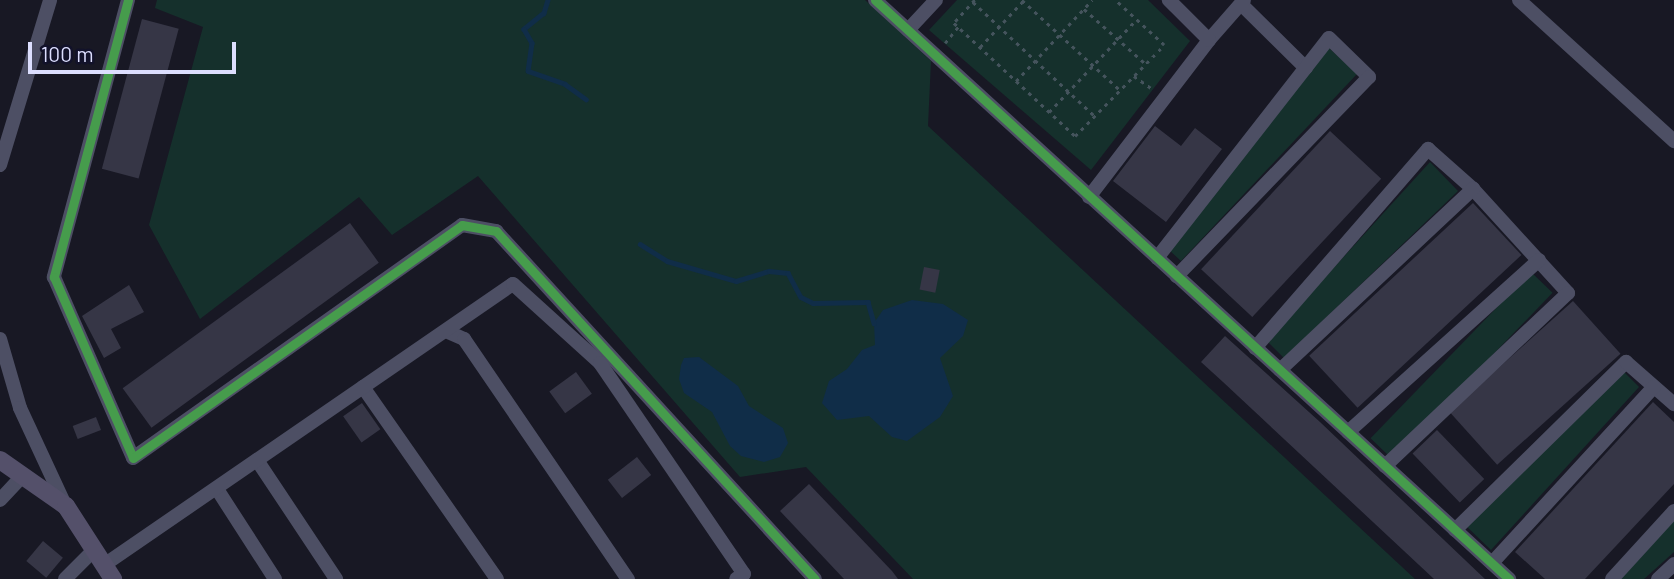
<!DOCTYPE html>
<html>
<head>
<meta charset="utf-8">
<style>
  body { margin:0 }
  #map { position:relative; width:1674px; height:579px; overflow:hidden; background:#181824; font-family:Barlow,sans-serif }
  div>[style] { position:absolute }
  [style*='--x'] { left:calc(var(--x)*1px); top:calc(var(--y)*1px); width:calc(var(--w)*1px); rotate:calc(var(--a)*1deg) }
  .green>* { inset:0; background:#15302c; transform-origin:0 0 }
  .water>* { inset:0; background:#102d48 }
  .stream>* { height:4.5px; margin:-2.25px; padding:0 2.25px; transform-origin:2.25px; border-radius:2.25px; background:#102d48 }
  .building>* { inset:0; background:#363646; transform-origin:0 0 }
  .path>* { height:2.5px; margin-top:-1.25px; transform-origin:0; background:repeating-linear-gradient(90deg,#45545d 0 3.5px,transparent 0 8.5px) }
  .minor>* { height:14px; margin:-7px; padding:0 7px; transform-origin:7px; border-radius:7px; background:#4d4f64 }
  .major>* { height:18px; margin:-9px; padding:0 9px; transform-origin:9px; border-radius:9px; background:#54506a }
  .cycleway>* { height:9px; margin:-4.5px; padding:0 4.5px; transform-origin:4.5px; border-radius:4.5px; background:#469c4c }
  span { translate:-50% -50%; white-space:nowrap; text-align:center; line-height:1.15; -webkit-text-stroke:5px #12122a; paint-order:stroke }
  .scale { position:absolute; left:28px; top:42px; width:208px; height:32px; box-sizing:border-box; border:4px solid #dcdefe; border-top:0; padding-left:9px; font-size:21px; line-height:24px; white-space:nowrap; color:#dcdefe; -webkit-text-stroke:5px #12122a; paint-order:stroke }
</style>
</head>
<body>
<div id="map">
  <div class="green">
    <div style="clip-path:polygon(157px 0,865px 0,931px 61px,928px 126px,1415px 579px,913px 579px,806px 467px,740px 477px,478px 176px,392px 235px,359px 197px,200px 319px,149px 225px,203px 27px,155px 8px)"></div>
    <div style="clip-path:polygon(957px 0,1148px 0,1190px 41px,1091px 170px,929px 30px)"></div>
    <div style="clip-path:polygon(1329px 48px,1357px 74px,1181px 261px,1169px 250px)"></div>
    <div style="clip-path:polygon(1430px 162px,1458px 191px,1284px 358px,1267px 341px)"></div>
    <div style="left:1531px;top:272px;width:30px;height:231px;rotate:44deg"></div>
    <div style="clip-path:polygon(1624px 372px,1639px 387px,1491px 550px,1465px 525px)"></div>
    <div style="clip-path:polygon(1674px 515px,1674px 552px,1644px 579px,1616px 579px)"></div>
  </div>
  <div class="water">
    <div style="clip-path:polygon(912px 300px,943px 304px,968px 320px,963px 336px,940px 358px,953px 396px,940px 417px,907px 441px,892px 437px,869px 416px,837px 420px,822px 403px,829px 381px,847px 369px,862px 350px,875px 345px,874px 323px,883px 310px)"></div>
    <div style="clip-path:polygon(699px 357px,738px 386px,749px 406px,783px 428px,788px 443px,780px 457px,764px 462px,741px 456px,730px 446px,712px 412px,684px 393px,679px 379px,681px 365px,684px 358px)"></div>
  </div>
  <div class="stream">
    <div style="--x:548;--y:0;--w:14;--a:107"></div>
    <div style="--x:544;--y:13;--w:26;--a:141"></div>
    <div style="--x:524;--y:29;--w:16;--a:60"></div>
    <div style="--x:532;--y:43;--w:28;--a:98"></div>
    <div style="--x:528;--y:71;--w:39;--a:19"></div>
    <div style="--x:565;--y:84;--w:26;--a:36"></div>
    <div style="--x:640;--y:244;--w:32;--a:32"></div>
    <div style="--x:667;--y:261;--w:72;--a:16.2"></div>
    <div style="--x:736;--y:281;--w:34;--a:-17"></div>
    <div style="--x:769;--y:271;--w:19;--a:6"></div>
    <div style="--x:788;--y:273;--w:27;--a:62"></div>
    <div style="--x:801;--y:297;--w:13;--a:27"></div>
    <div style="--x:813;--y:303;--w:55;--a:-1"></div>
    <div style="--x:868;--y:302;--w:22;--a:74"></div>
  </div>
  <div class="building">
    <div style="left:142px;top:19px;width:38px;height:155px;rotate:15deg"></div>
    <div style="clip-path:polygon(1155px 126px,1181px 146px,1195px 128px,1222px 149px,1166px 222px,1113px 181px)"></div>
    <div style="left:1330px;top:131px;width:70px;height:189px;rotate:43deg"></div>
    <div style="left:1473px;top:203px;width:71px;height:224px;rotate:47deg"></div>
    <div style="left:350px;top:223px;width:49px;height:281px;rotate:54deg"></div>
    <div style="left:924px;top:267px;width:16px;height:23px;rotate:11deg"></div>
    <div style="clip-path:polygon(129px 285px,144px 312px,111px 329px,121px 348px,104px 358px,82px 316px)"></div>
    <div style="left:1573px;top:301px;width:71px;height:166px;rotate:48deg"></div>
    <div style="clip-path:polygon(1225px 336px,1320px 422px,1485px 579px,1434px 579px,1223px 382px,1201px 362px)"></div>
    <div style="left:576px;top:372px;width:27px;height:33px;rotate:54deg"></div>
    <div style="clip-path:polygon(1653px 402px,1674px 422px,1674px 484px,1585px 579px,1545px 579px,1515px 552px)"></div>
    <div style="left:362px;top:403px;width:32px;height:23px;rotate:55deg"></div>
    <div style="left:96px;top:417px;width:14px;height:25px;rotate:69deg"></div>
    <div style="left:1437px;top:430px;width:68px;height:34px;rotate:46deg"></div>
    <div style="left:637px;top:457px;width:23px;height:37px;rotate:52deg"></div>
    <div style="clip-path:polygon(809px 484px,892px 571px,898px 579px,844px 579px,780px 511px)"></div>
    <div style="left:43px;top:541px;width:26px;height:26px;rotate:40deg"></div>
  </div>
  <div class="path">
    <div style="--x:975;--y:0;--w:31;--a:132"></div>
    <div style="--x:954;--y:23;--w:166;--a:43"></div>
    <div style="--x:1075;--y:136;--w:127;--a:-45.6"></div>
    <div style="--x:1164;--y:45;--w:67;--a:-137.4"></div>
    <div style="--x:1022;--y:0;--w:133;--a:42.6"></div>
    <div style="--x:973;--y:2;--w:167;--a:43.1"></div>
    <div style="--x:1084;--y:9;--w:83;--a:41.6"></div>
    <div style="--x:945;--y:43;--w:21;--a:-51"></div>
    <div style="--x:980;--y:47;--w:63;--a:-46.9"></div>
    <div style="--x:1134;--y:76;--w:24;--a:35"></div>
    <div style="--x:1016;--y:81;--w:111;--a:-46.8"></div>
    <div style="--x:1049;--y:112;--w:127;--a:-46.6"></div>
  </div>
  <div class="minor">
    <div style="--x:128;--y:0;--w:287;--a:105"></div>
    <div style="--x:54;--y:277;--w:197;--a:66.4"></div>
    <div style="--x:133;--y:458;--w:403;--a:-35.3"></div>
    <div style="--x:462;--y:225;--w:35;--a:10"></div>
    <div style="--x:496;--y:231;--w:472;--a:47.5"></div>
    <div style="--x:875;--y:0;--w:859;--a:42.4"></div>
    <div style="--x:1519;--y:0;--w:210;--a:42.3"></div>
    <div style="--x:1241;--y:4;--w:91;--a:44.6"></div>
    <div style="--x:908;--y:30;--w:41;--a:-47"></div>
    <div style="--x:1209;--y:40;--w:53;--a:-48.8"></div>
    <div style="--x:0;--y:165;--w:172;--a:-73.1"></div>
    <div style="--x:1089;--y:197;--w:198;--a:-52.6"></div>
    <div style="--x:1209;--y:40;--w:57;--a:-135"></div>
    <div style="--x:1157;--y:258;--w:279;--a:-52"></div>
    <div style="--x:1329;--y:38;--w:56;--a:44.3"></div>
    <div style="--x:1369;--y:77;--w:277;--a:134"></div>
    <div style="--x:446;--y:331;--w:20;--a:24"></div>
    <div style="--x:464;--y:339;--w:291;--a:55.7"></div>
    <div style="--x:0;--y:339;--w:72;--a:73.8"></div>
    <div style="--x:20;--y:408;--w:107;--a:65.1"></div>
    <div style="--x:1255;--y:348;--w:264;--a:-49"></div>
    <div style="--x:1428;--y:149;--w:60;--a:41.6"></div>
    <div style="--x:1473;--y:189;--w:141;--a:47.6"></div>
    <div style="--x:1568;--y:293;--w:252;--a:136.6"></div>
    <div style="--x:1280;--y:370;--w:265;--a:-43.2"></div>
    <div style="--x:363;--y:387;--w:234;--a:55.1"></div>
    <div style="--x:1348;--y:432;--w:257;--a:-42"></div>
    <div style="--x:257;--y:460;--w:143;--a:56.4"></div>
    <div style="--x:217;--y:489;--w:107;--a:57.2"></div>
    <div style="--x:0;--y:500;--w:33;--a:-47"></div>
    <div style="--x:1455;--y:530;--w:240;--a:-44.5"></div>
    <div style="--x:1626;--y:362;--w:64;--a:41.2"></div>
    <div style="--x:1492;--y:563;--w:239;--a:-47.4"></div>
    <div style="--x:104;--y:565;--w:496;--a:-34.5"></div>
    <div style="--x:513;--y:284;--w:118;--a:42.2"></div>
    <div style="--x:600;--y:363;--w:255;--a:55.7"></div>
    <div style="--x:744;--y:574;--w:9;--a:148"></div>
    <div style="--x:65;--y:579;--w:42;--a:-45"></div>
    <div style="--x:1612;--y:579;--w:92;--a:-47.6"></div>
    <div style="--x:1658;--y:579;--w:22;--a:-43"></div>
  </div>
  <div class="major">
    <div style="--x:0;--y:460;--w:80;--a:34.9"></div>
    <div style="--x:66;--y:506;--w:87;--a:57.2"></div>
  </div>
  <div class="cycleway">
    <div style="--x:128;--y:0;--w:287;--a:105"></div>
    <div style="--x:54;--y:277;--w:197;--a:66.4"></div>
    <div style="--x:133;--y:458;--w:403;--a:-35.3"></div>
    <div style="--x:462;--y:225;--w:35;--a:10"></div>
    <div style="--x:496;--y:231;--w:472;--a:47.5"></div>
    <div style="--x:875;--y:0;--w:859;--a:42.4"></div>
  </div>
  <div class="scale">100 m</div>
</div>
</body>
</html>
